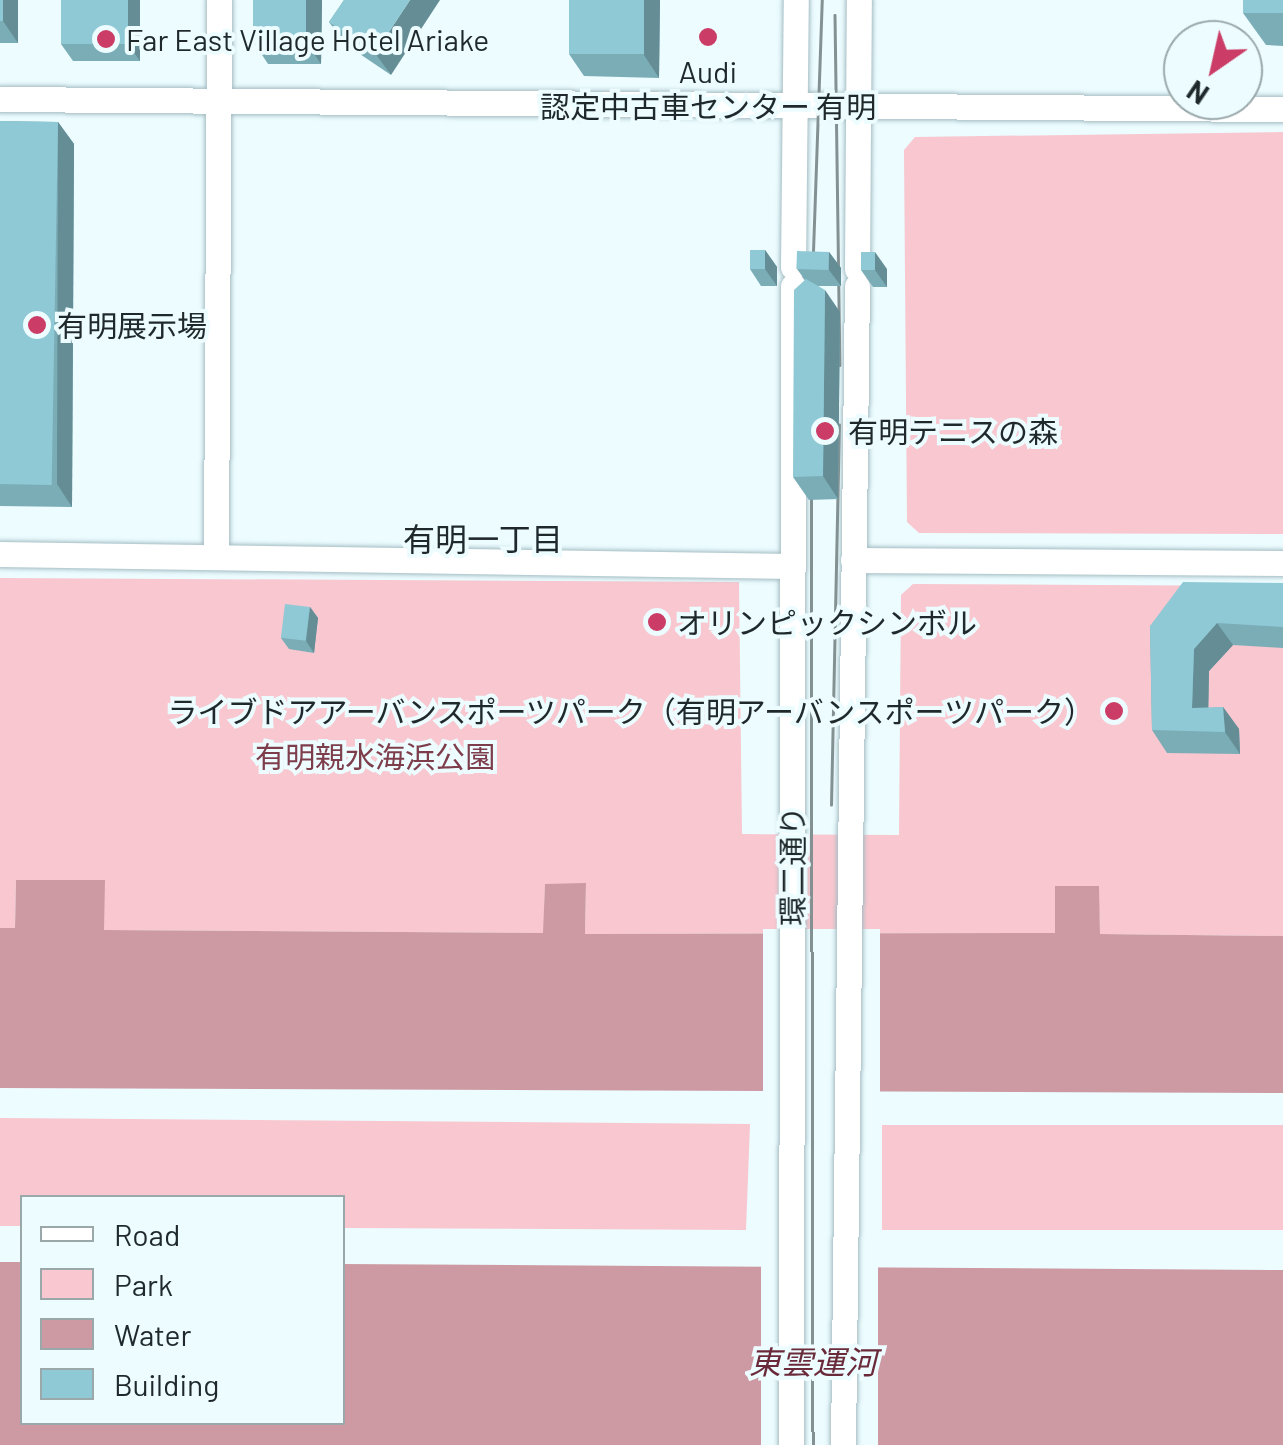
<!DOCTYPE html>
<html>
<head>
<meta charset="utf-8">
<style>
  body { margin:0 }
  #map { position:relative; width:1283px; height:1445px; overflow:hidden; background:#ecfcff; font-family:Barlow,"Noto Sans JP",sans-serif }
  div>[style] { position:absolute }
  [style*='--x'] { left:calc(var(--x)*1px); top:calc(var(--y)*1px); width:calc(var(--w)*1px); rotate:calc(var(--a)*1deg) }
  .green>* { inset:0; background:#f8c7cf; transform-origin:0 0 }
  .water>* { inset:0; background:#cd9aa3 }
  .pier>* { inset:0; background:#ecfcff; transform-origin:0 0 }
  .roads { filter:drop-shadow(0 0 2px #a4bdc3) drop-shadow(0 0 2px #a4bdc3) }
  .secondary>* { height:25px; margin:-12.5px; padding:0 12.5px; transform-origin:12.5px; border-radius:12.5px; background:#fff }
  .tram>* { height:2.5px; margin:-1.25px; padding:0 1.25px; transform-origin:1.25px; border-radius:1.25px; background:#849193 }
  .wall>* { inset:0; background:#7badb7; transform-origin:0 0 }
  .shaded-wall>* { inset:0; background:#648d95 }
  .building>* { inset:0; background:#8fc9d5; transform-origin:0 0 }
  .dots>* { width:28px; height:28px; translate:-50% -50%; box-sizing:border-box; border:5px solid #ecfcff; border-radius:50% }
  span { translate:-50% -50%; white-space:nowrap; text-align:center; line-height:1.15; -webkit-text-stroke:8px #ecfcff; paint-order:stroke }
  .poi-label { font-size:30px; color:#1f292b }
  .left { translate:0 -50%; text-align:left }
  .right { translate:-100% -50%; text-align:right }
  .park-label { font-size:30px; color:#7e3d4b }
  .street-label { font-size:30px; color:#1f292b }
  .neighbourhood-label { font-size:32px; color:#1f292b }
  .water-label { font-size:32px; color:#6a2a3a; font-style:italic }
  .legend { position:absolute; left:20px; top:1195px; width:325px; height:230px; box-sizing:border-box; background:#ecfcff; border:2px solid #9aa8aa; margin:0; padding:12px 18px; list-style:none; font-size:30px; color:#1f292b }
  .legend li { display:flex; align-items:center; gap:20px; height:50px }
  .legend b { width:50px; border:2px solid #9aa8aa }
  .north { position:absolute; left:1163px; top:20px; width:100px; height:100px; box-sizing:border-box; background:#ecfcff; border:2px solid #9aa8aa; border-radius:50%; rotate:214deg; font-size:28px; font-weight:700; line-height:40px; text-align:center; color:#1f292b }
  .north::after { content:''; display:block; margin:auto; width:35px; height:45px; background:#cb3d66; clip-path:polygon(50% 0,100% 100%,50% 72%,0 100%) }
</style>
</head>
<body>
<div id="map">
  <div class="green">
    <div style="clip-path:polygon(1283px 132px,1283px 534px,919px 533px,907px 522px,904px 150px,915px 137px)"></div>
    <div style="clip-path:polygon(0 578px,739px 582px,742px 834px,899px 835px,901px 595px,913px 584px,1283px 586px,1283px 936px,1100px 934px,1098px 886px,1056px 933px,585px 934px,586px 884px,545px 884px,544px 933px,103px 930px,16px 881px,15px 928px,0 928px)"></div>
    <div style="clip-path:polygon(0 1118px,750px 1124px,746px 1230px,343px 1228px,342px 1198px,22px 1198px,22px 1226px,0 1226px)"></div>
    <div style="left:882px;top:1125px;width:401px;height:105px"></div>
  </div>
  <div class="water">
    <div style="clip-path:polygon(16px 880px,105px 880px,104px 930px,543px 933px,545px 884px,586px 883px,585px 934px,1055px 933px,1055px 886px,1099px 886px,1100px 934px,1283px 936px,1283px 1093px,0 1088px,0 928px,15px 928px)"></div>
    <div style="clip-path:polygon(0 1262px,22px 1262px,22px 1422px,342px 1422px,343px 1264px,1283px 1270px,1283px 1445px,0 1445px)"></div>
  </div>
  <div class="pier">
    <div style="left:763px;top:929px;width:117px;height:167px"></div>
    <div style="left:761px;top:1262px;width:117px;height:183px"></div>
  </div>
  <div class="roads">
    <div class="secondary">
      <div style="--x:0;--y:99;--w:1283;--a:0.45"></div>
      <div style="--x:793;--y:267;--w:267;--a:-89.4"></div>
      <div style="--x:857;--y:269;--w:269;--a:-89.6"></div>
      <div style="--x:0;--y:554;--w:793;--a:0.87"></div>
      <div style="--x:216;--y:555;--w:555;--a:-89.69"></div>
      <div style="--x:853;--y:560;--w:430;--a:0.4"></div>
      <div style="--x:791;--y:1445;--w:1159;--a:-89.9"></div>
      <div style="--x:843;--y:1445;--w:1159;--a:-89.31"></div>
    </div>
  </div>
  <div class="tram">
    <div style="--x:835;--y:15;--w:350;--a:89.2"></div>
    <div style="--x:812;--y:280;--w:280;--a:-88"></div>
    <div style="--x:811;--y:470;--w:975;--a:89.88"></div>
    <div style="--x:831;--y:805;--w:380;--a:-88.8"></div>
  </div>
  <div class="wall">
    <div style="left:0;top:0;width:18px;height:43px"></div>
    <div style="clip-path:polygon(61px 0,140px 0,140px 61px,73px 61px,61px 44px)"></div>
    <div style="clip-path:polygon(322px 0,321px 64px,268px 64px,253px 41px)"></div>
    <div style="clip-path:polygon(344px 0,391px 75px,345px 44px,329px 22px)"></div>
    <div style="clip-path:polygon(660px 0,659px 78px,584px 76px,569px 54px)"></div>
    <div style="clip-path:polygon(1283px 0,1283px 46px,1266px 45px,1243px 13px)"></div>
    <div style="clip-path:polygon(0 121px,58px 122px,74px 144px,72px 507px,0 506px)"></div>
    <div style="clip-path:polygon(765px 250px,777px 267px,777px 286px,761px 286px,750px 269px)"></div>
    <div style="clip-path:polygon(829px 252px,841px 268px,841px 286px,818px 286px,840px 312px,838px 499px,809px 500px,793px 477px,805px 280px,797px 269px)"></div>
    <div style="clip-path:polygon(887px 269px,887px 287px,873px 287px,861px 270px)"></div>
    <div style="clip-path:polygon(1283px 583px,1283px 648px,1233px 645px,1209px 671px,1208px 708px,1223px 707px,1239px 729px,1240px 754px,1167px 753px,1152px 730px,1150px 626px)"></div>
    <div style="clip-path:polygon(310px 607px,318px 618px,314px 653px,289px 649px,281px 638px)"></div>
  </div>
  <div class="shaded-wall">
    <div style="clip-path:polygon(3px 0,18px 0,18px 43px,3px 21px)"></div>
    <div style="clip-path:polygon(128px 0,140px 0,140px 61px,128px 44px)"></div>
    <div style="clip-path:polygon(306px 0,322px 0,321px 64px,306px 42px)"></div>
    <div style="clip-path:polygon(410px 0,440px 0,391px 75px,375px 53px)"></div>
    <div style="clip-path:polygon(644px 0,660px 0,659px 78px,644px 55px)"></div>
    <div style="clip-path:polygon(58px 122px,74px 144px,72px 507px,57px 484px)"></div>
    <div style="clip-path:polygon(765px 250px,777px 267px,777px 286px,765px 269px)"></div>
    <div style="clip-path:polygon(829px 252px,841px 268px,841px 286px,829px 270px)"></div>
    <div style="clip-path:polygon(875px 252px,887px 269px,887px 287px,875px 270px)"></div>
    <div style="clip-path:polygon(825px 290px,840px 312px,838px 499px,823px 476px)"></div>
    <div style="clip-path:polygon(310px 607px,318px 618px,314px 653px,306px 641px)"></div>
    <div style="clip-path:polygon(1217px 623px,1233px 645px,1209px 671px,1208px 730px,1192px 708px,1194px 649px)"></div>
    <div style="clip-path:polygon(1223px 707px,1239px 729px,1240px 754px,1225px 732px)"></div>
  </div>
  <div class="building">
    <div style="left:0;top:0;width:3px;height:21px"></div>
    <div style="left:61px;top:0;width:67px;height:44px"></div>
    <div style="left:253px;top:0;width:53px;height:41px"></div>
    <div style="clip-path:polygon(344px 0,410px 0,375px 53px,329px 22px)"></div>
    <div style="left:569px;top:0;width:75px;height:54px"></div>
    <div style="left:1243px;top:0;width:40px;height:13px"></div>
    <div style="left:0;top:121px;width:58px;height:363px;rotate:1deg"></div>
    <div style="left:750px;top:250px;width:15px;height:19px"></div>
    <div style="left:797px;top:251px;width:32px;height:18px;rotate:2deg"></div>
    <div style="left:861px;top:252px;width:14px;height:18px"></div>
    <div style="clip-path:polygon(806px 279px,825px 290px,823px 476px,793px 477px,794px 290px)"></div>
    <div style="clip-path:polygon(1183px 582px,1283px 583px,1283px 627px,1217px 623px,1194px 649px,1192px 708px,1223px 707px,1225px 732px,1152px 730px,1150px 626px)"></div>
    <div style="left:285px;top:604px;width:25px;height:34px;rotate:7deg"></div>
  </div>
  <div class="dots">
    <div style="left:708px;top:37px;background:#cb3d66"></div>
    <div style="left:106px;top:39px;background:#cb3d66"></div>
    <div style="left:37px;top:325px;background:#cb3d66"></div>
    <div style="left:825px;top:431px;background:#cb3d66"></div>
    <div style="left:657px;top:622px;background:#cb3d66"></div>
    <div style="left:1114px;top:711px;background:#cb3d66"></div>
  </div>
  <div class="poi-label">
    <span class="left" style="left:126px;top:39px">Far East Village Hotel Ariake</span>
    <span style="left:708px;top:88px">Audi<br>認定中古車センター 有明</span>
    <span class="left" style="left:57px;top:325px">有明展示場</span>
    <span class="left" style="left:848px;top:431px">有明テニスの森</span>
    <span class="left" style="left:677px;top:622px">オリンピックシンボル</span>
    <span class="right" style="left:1094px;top:711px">ライブドアアーバンスポーツパーク（有明アーバンスポーツパーク）</span>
  </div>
  <div class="park-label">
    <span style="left:375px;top:756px">有明親水海浜公園</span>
  </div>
  <div class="street-label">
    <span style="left:792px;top:866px;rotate:-90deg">環二通り</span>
  </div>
  <div class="neighbourhood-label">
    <span style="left:483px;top:538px">有明一丁目</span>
  </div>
  <div class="water-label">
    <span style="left:813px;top:1361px">東雲運河</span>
  </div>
  <ul class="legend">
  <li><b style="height:12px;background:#fff"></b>Road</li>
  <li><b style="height:28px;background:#f8c7cf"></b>Park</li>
  <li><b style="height:28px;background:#cd9aa3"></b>Water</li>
  <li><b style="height:28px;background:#8fc9d5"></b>Building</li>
  </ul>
  <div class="north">N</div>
</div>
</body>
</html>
